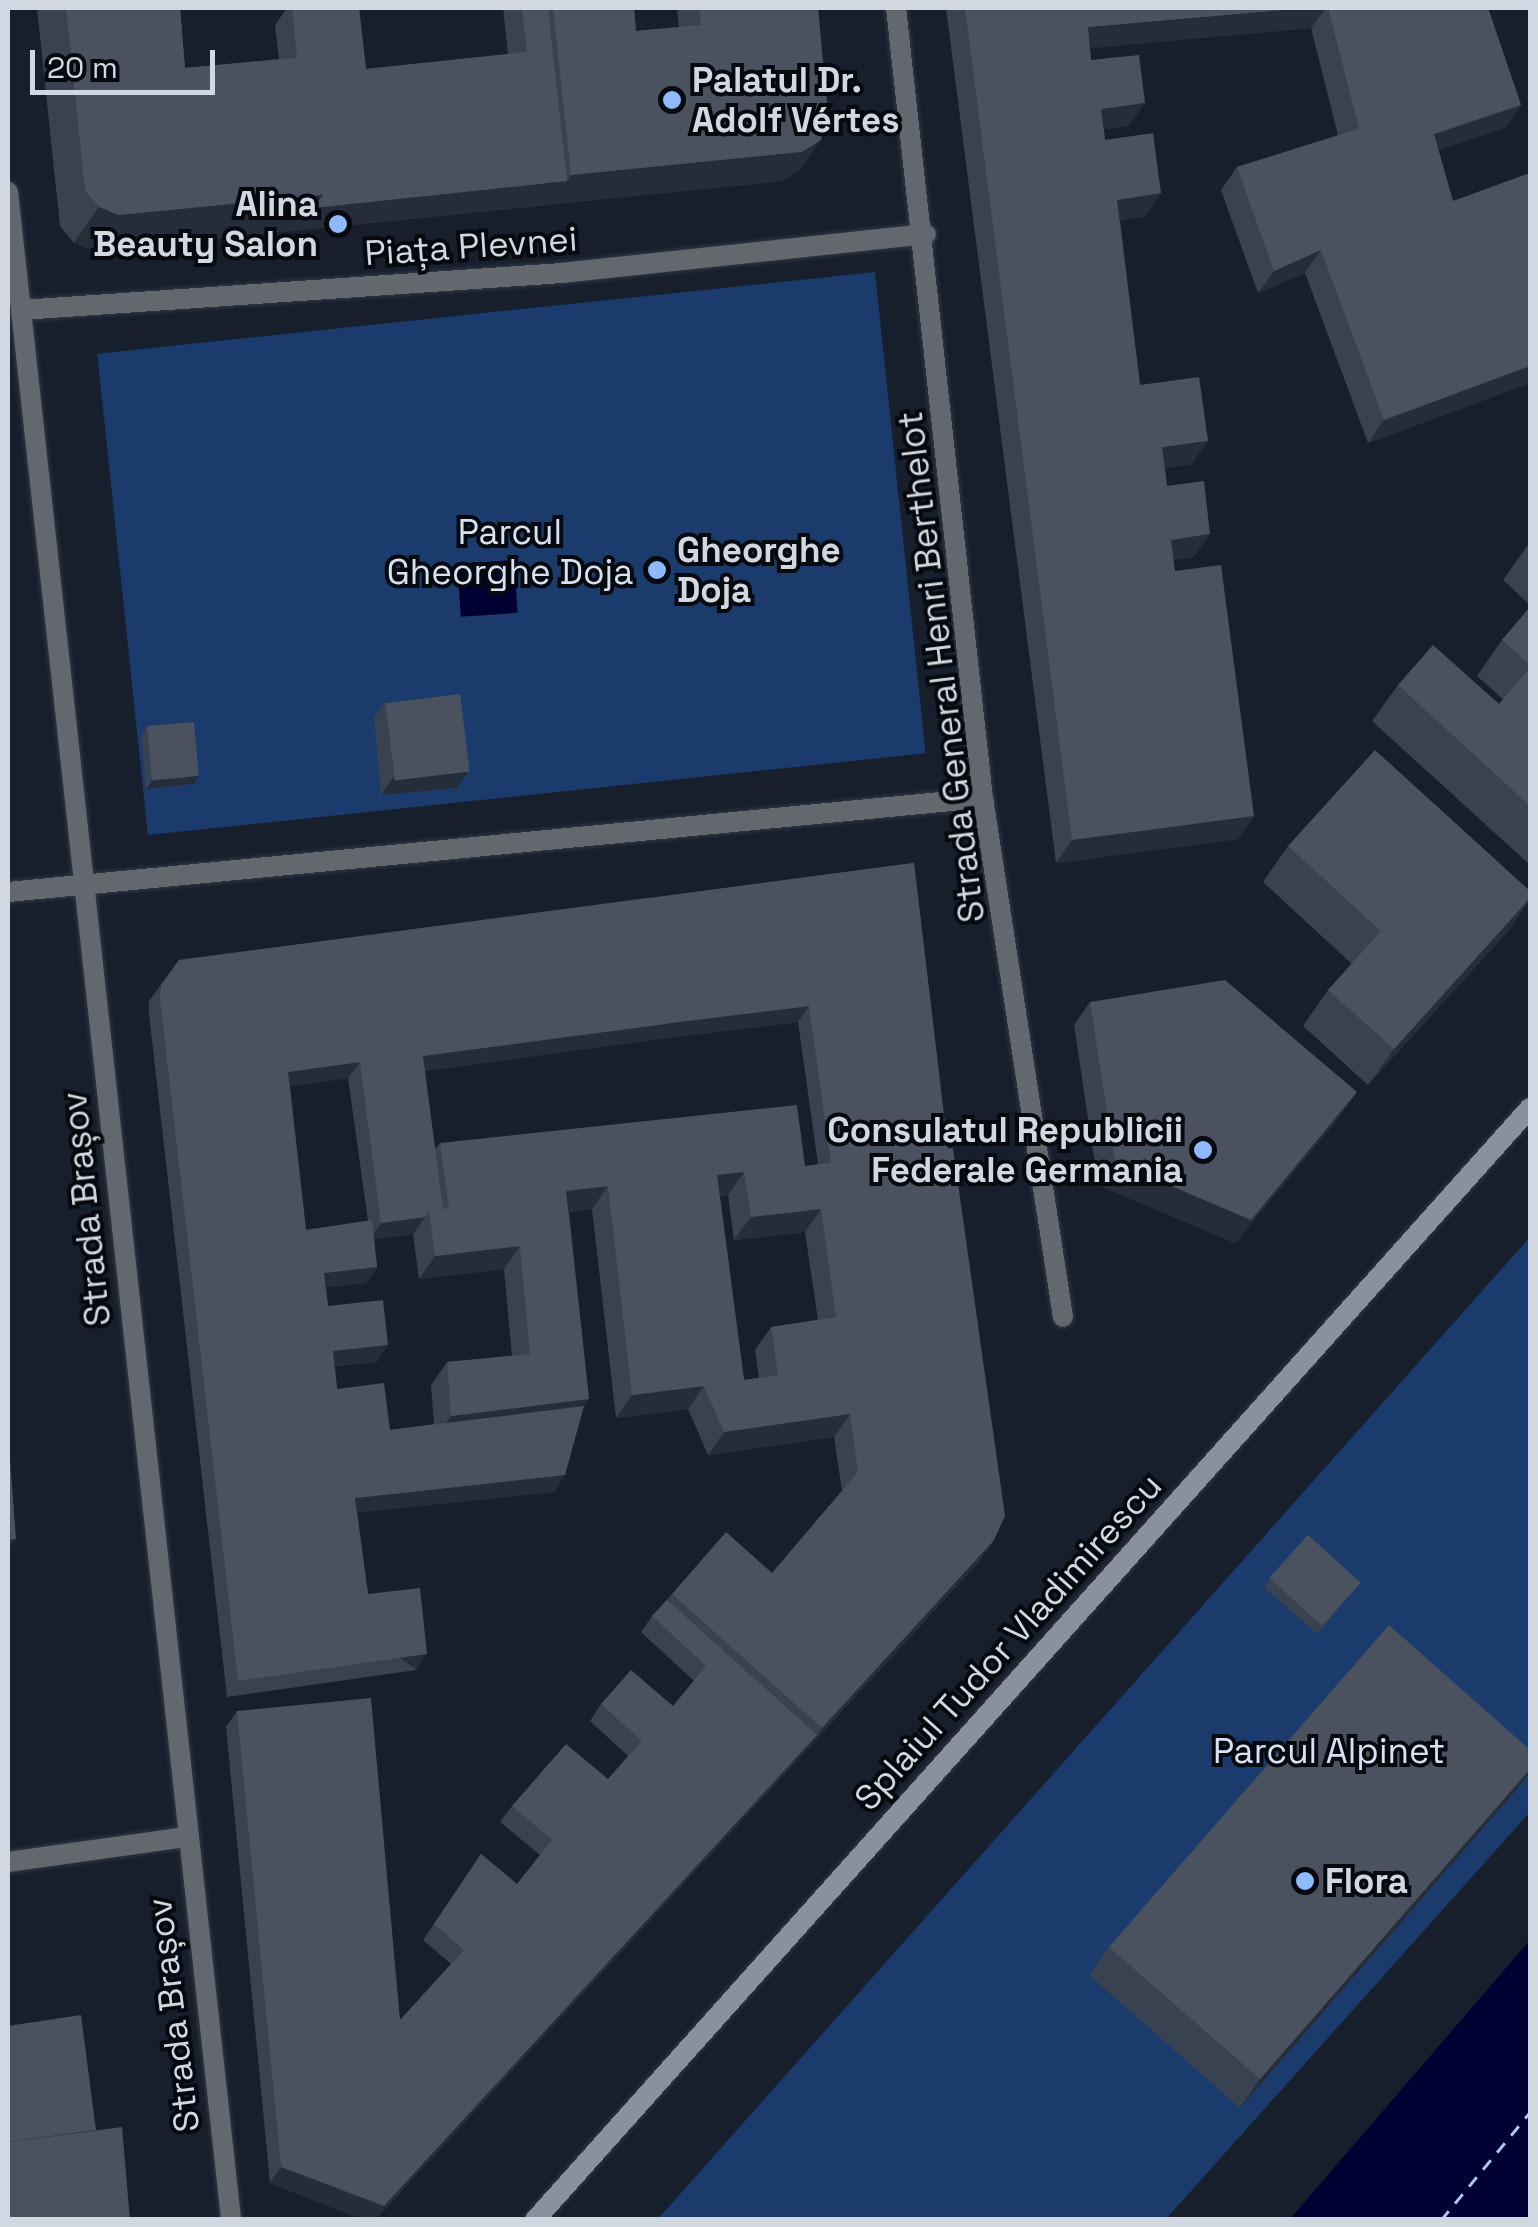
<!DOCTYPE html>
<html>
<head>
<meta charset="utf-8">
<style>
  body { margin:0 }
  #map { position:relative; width:1538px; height:2227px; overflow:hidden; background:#171f2c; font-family:"Space Grotesk",sans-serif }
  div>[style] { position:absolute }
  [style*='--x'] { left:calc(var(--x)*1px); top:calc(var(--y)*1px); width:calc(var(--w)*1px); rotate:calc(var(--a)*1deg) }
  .green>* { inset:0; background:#1b3b6d; transform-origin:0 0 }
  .water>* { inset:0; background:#000132; transform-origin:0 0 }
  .ferry>* { height:2.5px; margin-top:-1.25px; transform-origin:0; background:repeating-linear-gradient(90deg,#a7c7f8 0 12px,transparent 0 22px) }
  .roads { filter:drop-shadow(0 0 2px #313945) drop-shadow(0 0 2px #313945) }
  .minor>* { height:20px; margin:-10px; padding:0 10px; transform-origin:10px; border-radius:10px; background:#63676e }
  .secondary>* { height:20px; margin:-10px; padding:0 10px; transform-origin:10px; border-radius:10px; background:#8a919c }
  .wall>* { inset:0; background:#394250 }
  .shaded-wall>* { inset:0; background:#252d3b; transform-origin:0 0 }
  .building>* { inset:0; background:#4a5260; transform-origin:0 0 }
  .dots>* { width:28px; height:28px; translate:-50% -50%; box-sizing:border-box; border:5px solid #06090e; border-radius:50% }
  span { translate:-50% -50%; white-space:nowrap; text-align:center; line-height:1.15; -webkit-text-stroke:8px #06090e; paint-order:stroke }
  .poi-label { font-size:35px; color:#d2d8e1; font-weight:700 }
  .left { translate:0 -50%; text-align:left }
  .right { translate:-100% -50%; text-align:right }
  .street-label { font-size:35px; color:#d2d8e1 }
  .park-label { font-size:35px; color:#d6e1f1 }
  .frame { position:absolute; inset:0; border:10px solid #d2d8e1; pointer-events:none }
  .scale { position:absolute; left:30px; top:50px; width:185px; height:45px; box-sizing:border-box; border:5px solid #d2d8e1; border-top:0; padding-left:12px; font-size:30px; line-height:35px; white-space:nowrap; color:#d2d8e1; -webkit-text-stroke:8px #06090e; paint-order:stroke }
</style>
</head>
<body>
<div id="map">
  <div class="green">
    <div style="left:875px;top:272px;width:484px;height:782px;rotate:84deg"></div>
    <div style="clip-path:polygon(1530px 1237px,1530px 1812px,1166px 2219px,657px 2220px)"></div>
  </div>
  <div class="water">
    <div style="left:514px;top:560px;width:53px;height:57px;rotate:86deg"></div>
    <div style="clip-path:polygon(1530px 1940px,1530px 2219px,1290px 2219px)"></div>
  </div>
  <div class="ferry">
    <div style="--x:1441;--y:2220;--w:140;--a:-50.5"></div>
  </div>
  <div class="roads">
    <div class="minor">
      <div style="--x:896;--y:8;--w:795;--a:83.72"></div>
      <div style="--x:983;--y:798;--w:525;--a:81.24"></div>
      <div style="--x:8;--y:192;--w:2040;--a:83.72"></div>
      <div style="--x:21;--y:310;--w:542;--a:-3.91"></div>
      <div style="--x:562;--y:273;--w:366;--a:-6.1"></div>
      <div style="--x:8;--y:892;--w:980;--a:-5.51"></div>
      <div style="--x:8;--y:1862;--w:179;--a:-8"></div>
    </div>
    <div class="secondary">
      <div style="--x:535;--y:2220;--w:1492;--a:-48.18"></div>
    </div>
  </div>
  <div class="wall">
    <div style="clip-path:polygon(37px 8px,180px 8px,185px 68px,279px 59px,275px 25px,287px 8px,359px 8px,366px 69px,508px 54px,503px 8px,634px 8px,636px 31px,679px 27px,677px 8px,818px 8px,801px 169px,782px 181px,94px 251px,74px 243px,60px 226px)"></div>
    <div style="clip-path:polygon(946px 8px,1491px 8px,1488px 8px,1521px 105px,1505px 128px,1438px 150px,1453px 201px,1530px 173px,1530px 383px,1368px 443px,1305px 273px,1258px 293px,1221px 190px,1237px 167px,1338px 135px,1311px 28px,1090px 48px,1091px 60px,1129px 126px,1104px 129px,1105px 140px,1161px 193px,1145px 216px,1120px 220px,1140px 385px,1192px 464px,1165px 468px,1167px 486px,1194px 557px,1173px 560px,1175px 571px,1254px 816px,1238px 839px,1056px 863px)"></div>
    <div style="clip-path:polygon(1530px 542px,1530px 605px,1503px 580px)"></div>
    <div style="clip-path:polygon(1530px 607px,1530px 865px,1372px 721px,1398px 685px,1499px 704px,1503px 699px,1477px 676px,1502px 640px)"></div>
    <div style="clip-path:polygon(385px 702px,469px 771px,457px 788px,381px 795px,374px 718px)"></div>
    <div style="clip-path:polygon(147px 727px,194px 784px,146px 789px,141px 736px)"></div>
    <div style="clip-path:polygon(1288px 846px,1530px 891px,1530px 899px,1509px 930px,1368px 1085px,1303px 1026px,1328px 990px,1352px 964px,1263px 882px)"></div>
    <div style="clip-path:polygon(evenodd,914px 863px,994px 1540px,978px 1563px,375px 2220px,364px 2220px,270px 2183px,226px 1727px,237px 1711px,400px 2020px,451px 1964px,423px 1940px,481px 1854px,517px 1884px,540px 1855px,500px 1822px,512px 1806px,608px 1779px,628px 1756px,590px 1721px,601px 1704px,673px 1706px,694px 1681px,641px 1632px,652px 1616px,672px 1594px,772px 1573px,842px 1491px,834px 1437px,708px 1455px,688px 1409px,616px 1418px,592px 1209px,569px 1212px,589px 1399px,584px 1406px,554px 1492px,357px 1512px,368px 1594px,416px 1670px,227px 1697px,149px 1014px,149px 1001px,179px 960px,914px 863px,798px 1022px,818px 1164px,805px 1166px,440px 1143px,435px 1149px,424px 1071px,667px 1038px,798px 1022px,914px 863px,348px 1078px,368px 1221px,306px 1230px,290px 1086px,348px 1078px,914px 863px,728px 1195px,734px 1240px,805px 1232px,818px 1320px,771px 1327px,755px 1350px,759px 1378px,744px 1380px,720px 1196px,728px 1195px,914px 863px,413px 1234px,419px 1279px,504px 1269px,512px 1356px,447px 1362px,431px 1385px,434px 1424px,390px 1430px,337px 1389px,335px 1366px,377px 1362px,328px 1306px,326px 1287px,366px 1283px,377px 1267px,374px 1239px,413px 1234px)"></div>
    <div style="clip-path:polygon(1090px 1002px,1341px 1115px,1235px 1243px,1098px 1185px,1074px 1025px)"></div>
    <div style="clip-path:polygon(1270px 1579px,1361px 1582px,1317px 1634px,1264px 1587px)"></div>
    <div style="clip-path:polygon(1530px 1750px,1530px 1771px,1520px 1786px,1240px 2108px,1089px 1975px,1109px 1947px)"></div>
  </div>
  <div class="shaded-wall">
    <div style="clip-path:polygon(1305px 8px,1326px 8px,1311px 28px,1072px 50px,1088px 27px)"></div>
    <div style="clip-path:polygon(1145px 103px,1129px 126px,1085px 132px,1101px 109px)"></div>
    <div style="clip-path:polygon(1521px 105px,1505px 128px,1418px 157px,1434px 134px)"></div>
    <div style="clip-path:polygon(821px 140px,801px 169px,782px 181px,94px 251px,74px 243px,99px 207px,567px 181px,571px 175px)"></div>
    <div style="clip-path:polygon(1161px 193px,1145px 216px,1101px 223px,1117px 200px)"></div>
    <div style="clip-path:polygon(1321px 250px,1305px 273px,1258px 293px,1274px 271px)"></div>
    <div style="clip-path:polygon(1530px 366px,1530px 383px,1368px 443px,1384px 420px)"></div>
    <div style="clip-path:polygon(1208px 441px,1192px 464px,1146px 470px,1162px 447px)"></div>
    <div style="clip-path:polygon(1210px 534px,1194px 557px,1154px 563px,1171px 540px)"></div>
    <div style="clip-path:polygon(469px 771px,457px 788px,381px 795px,392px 779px)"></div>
    <div style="clip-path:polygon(199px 776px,194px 784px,146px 789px,152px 781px)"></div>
    <div style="clip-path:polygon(1254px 816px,1238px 839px,1056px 863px,1072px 840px)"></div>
    <div style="clip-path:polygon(1530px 898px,1509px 930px,1368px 1085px,1394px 1049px)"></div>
    <div style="clip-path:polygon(809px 1006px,798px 1022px,667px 1038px,411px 1073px,423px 1056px,679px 1022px)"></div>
    <div style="clip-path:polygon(360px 1062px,348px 1078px,277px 1088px,288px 1072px)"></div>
    <div style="clip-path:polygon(1357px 1092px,1341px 1115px,1235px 1243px,1098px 1185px,1115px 1162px)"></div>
    <div style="clip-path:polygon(744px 1172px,728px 1195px,701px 1198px,717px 1175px)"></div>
    <div style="clip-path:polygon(608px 1186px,592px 1209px,550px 1214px,566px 1191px)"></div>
    <div style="clip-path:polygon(821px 1209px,805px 1232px,734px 1240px,751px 1217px)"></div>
    <div style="clip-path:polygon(425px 1217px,413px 1234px,370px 1239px,381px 1223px)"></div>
    <div style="clip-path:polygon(520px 1246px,504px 1269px,419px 1279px,435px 1256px)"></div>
    <div style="clip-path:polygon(377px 1267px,366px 1283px,313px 1289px,324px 1273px)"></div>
    <div style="clip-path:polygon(388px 1345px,377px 1362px,322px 1367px,333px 1351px)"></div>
    <div style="clip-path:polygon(704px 1386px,688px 1409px,616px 1418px,632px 1395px)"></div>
    <div style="clip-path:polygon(589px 1399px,573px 1422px,435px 1439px,451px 1416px)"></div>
    <div style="clip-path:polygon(850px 1414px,834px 1437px,708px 1455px,724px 1432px)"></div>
    <div style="clip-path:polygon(565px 1475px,554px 1492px,344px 1514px,355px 1498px)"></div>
    <div style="clip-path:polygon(16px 1539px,8px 1550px,8px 1540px)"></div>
    <div style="clip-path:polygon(994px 1540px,978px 1563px,806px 1751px,822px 1728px)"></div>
    <div style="left:427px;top:1654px;width:19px;height:191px;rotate:125deg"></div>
    <div style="clip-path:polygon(817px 1735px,806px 1751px,375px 2220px,364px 2220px,270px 2183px,281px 2167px)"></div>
    <div style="clip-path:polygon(1530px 1769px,1530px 1771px,1520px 1786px,1240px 2108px,1260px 2079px)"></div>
  </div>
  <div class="building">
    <div style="clip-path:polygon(66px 8px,180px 8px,185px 68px,307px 57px,323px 195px,119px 215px,99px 207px,85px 190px)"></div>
    <div style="clip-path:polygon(292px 8px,359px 8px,366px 69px,527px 52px,522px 8px,548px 8px,567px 181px,313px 208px,323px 195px,307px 57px,297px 58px)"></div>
    <div style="clip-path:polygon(553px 8px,634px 8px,636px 31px,701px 25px,699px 8px,818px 8px,828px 113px,821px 140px,802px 152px,571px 175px)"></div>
    <div style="clip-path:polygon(965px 8px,1305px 8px,1088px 27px,1091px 60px,1139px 55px,1145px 103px,1101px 109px,1105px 140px,1153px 133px,1161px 193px,1117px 200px,1140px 385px,1199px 377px,1208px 441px,1162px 447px,1167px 486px,1204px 481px,1210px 534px,1171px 540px,1175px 571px,1221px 565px,1254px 816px,1072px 840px)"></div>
    <div style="clip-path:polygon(1328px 8px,1488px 8px,1521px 105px,1434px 134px,1453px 201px,1530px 173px,1530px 366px,1384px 420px,1321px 250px,1274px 271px,1237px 167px,1359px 129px)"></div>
    <div style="clip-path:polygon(1530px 607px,1530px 665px,1502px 640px)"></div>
    <div style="clip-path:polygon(1433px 645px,1499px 704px,1530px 668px,1530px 806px,1398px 685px)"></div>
    <div style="left:460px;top:694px;width:78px;height:75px;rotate:83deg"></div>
    <div style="left:194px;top:722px;width:54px;height:47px;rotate:85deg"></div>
    <div style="clip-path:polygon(1375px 750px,1530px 891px,1530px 898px,1394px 1049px,1328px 990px,1381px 931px,1288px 846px)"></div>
    <div style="clip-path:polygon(914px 863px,948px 1149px,831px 1163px,809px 1006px,679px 1022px,423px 1056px,443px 1209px,429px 1211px,425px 1217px,381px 1223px,360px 1062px,288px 1072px,306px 1230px,372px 1220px,377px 1267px,324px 1273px,328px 1306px,383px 1300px,388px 1345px,333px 1351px,337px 1389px,384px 1383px,390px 1430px,584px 1406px,565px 1475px,355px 1498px,368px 1594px,420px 1588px,427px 1654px,238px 1681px,160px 998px,161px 985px,179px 960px)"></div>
    <div style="clip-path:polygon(1225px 980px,1357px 1092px,1251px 1220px,1115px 1162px,1090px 1002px)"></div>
    <div style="clip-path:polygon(evenodd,797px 1105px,805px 1166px,953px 1148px,1005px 1516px,994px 1540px,822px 1728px,672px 1594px,726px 1532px,772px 1573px,858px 1472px,850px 1414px,724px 1432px,704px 1386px,632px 1395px,608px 1186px,566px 1191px,589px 1399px,451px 1416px,447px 1362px,530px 1354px,520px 1246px,435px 1256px,429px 1211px,449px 1208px,440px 1143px,797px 1105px,744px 1172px,751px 1217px,821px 1209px,836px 1317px,771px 1327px,778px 1375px,744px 1380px,717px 1175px,744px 1172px)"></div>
    <div style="clip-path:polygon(8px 1432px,16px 1539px,8px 1540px)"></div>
    <div style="left:1308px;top:1535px;width:71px;height:58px;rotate:42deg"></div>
    <div style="clip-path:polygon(667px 1600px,817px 1735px,384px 2206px,281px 2167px,237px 1711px,371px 1698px,400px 2020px,464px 1950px,434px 1924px,481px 1854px,517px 1884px,552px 1840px,512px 1806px,566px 1744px,608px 1779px,642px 1741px,601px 1704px,631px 1670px,673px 1706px,706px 1666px,652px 1616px)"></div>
    <div style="clip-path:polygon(1389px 1625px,1530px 1750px,1530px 1769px,1260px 2079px,1109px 1947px)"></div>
    <div style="clip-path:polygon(81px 2015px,96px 2130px,8px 2142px,8px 2026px)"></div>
    <div style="clip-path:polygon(122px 2127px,130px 2220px,8px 2220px,8px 2142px)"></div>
  </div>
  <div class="dots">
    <div style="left:672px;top:100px;background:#8eb9fc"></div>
    <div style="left:338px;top:224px;background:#8eb9fc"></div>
    <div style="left:657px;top:570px;background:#8eb9fc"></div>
    <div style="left:1203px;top:1150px;background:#8eb9fc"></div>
    <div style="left:1305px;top:1881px;background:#8eb9fc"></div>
  </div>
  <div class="poi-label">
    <span class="left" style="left:692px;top:100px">Palatul Dr.<br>Adolf Vértes</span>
    <span class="right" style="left:318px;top:224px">Alina<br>Beauty Salon</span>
    <span class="left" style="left:677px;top:570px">Gheorghe<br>Doja</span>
    <span class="right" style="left:1183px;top:1150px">Consulatul Republicii<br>Federale Germania</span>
    <span class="left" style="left:1325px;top:1881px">Flora</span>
  </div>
  <div class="street-label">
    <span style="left:471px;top:246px;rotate:-4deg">Piața Plevnei</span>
    <span style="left:941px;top:667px;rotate:-97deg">Strada General Henri Berthelot</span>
    <span style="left:86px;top:1209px;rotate:-96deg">Strada Brașov</span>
    <span style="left:1008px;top:1642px;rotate:-48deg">Splaiul Tudor Vladimirescu</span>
    <span style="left:173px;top:2015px;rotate:-97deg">Strada Brașov</span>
  </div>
  <div class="park-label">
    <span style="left:510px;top:552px">Parcul<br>Gheorghe Doja</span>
    <span style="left:1329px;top:1751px">Parcul Alpinet</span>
  </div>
  <div class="frame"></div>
  <div class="scale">20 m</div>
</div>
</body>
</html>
